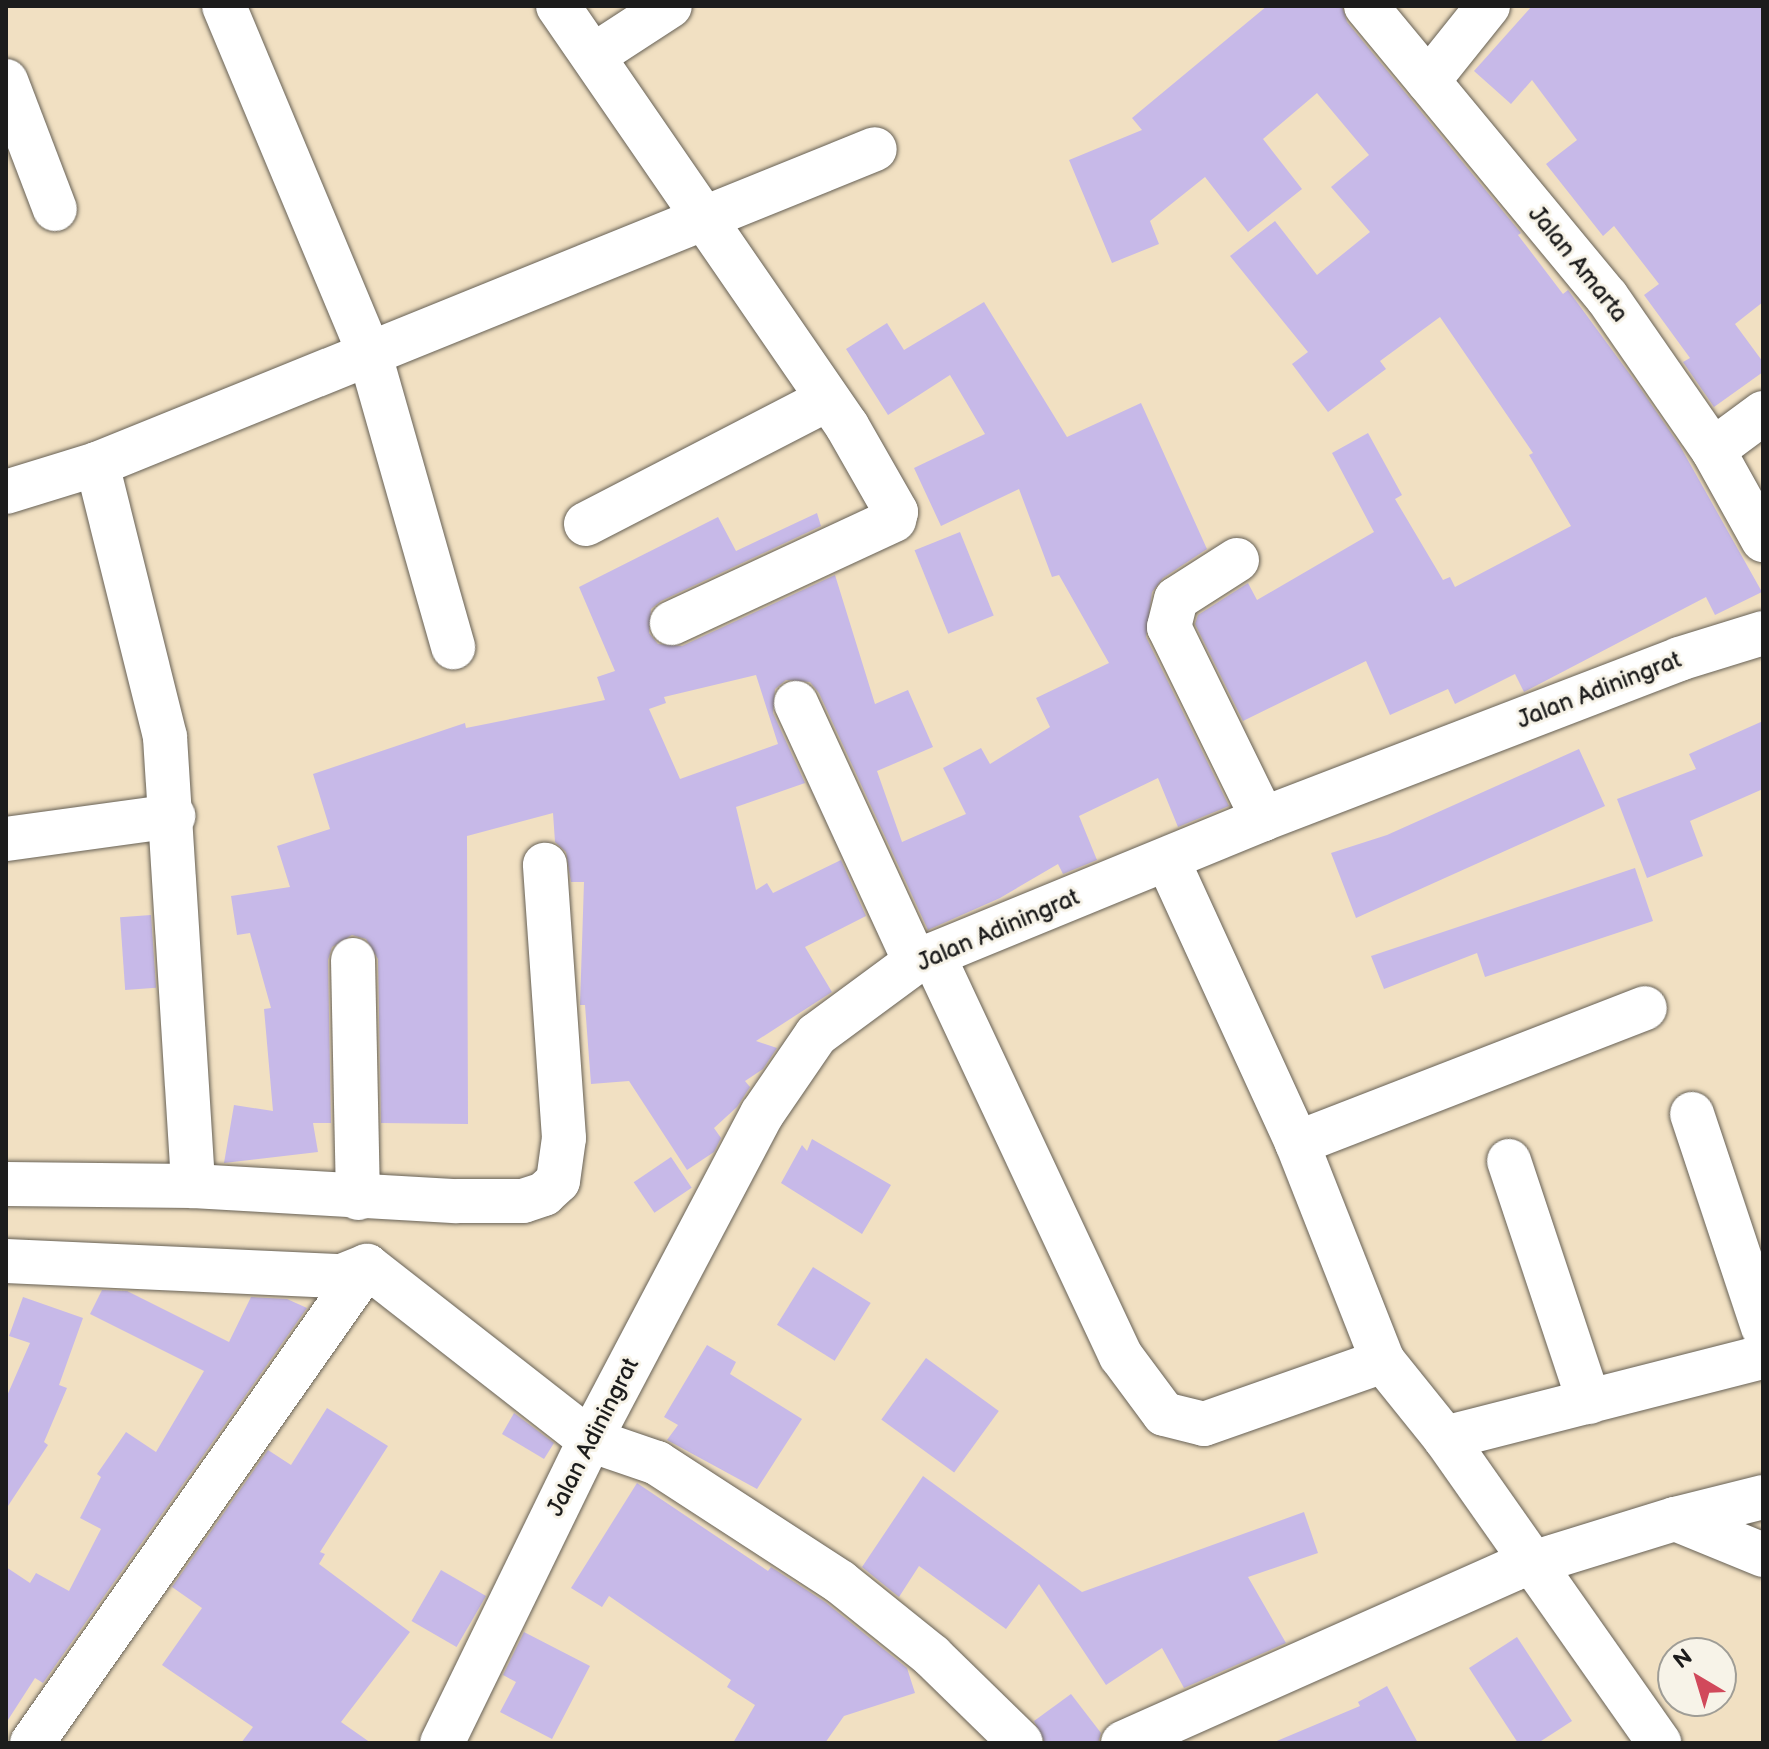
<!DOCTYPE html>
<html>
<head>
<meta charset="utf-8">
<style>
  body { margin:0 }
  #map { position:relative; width:1769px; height:1749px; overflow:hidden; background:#f1e0c2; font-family:"Balsamiq Sans",sans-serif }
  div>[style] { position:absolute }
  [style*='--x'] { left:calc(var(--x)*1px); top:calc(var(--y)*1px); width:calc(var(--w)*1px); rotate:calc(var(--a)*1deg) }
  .building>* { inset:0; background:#c7b9e8; transform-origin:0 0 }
  .roads { filter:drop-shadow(0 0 2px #676156) drop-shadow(0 0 2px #676156) }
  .minor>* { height:44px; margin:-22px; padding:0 22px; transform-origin:22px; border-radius:22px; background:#fff }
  span { translate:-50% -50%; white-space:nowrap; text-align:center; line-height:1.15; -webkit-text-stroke:6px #f7f3e8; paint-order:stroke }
  .street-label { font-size:24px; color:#1c1c1c }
  .frame { position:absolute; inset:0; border:8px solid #1c1c1c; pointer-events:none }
  .north { position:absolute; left:1657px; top:1637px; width:80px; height:80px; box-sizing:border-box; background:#f7f3e8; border:2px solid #9f9d96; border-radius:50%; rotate:322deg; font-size:22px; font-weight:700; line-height:32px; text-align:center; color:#1c1c1c }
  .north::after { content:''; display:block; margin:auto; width:28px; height:36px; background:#d1495b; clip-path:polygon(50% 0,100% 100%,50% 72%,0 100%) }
</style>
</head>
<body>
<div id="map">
  <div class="building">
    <div style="clip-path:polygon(1267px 6px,1342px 6px,1347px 22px,1521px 233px,1518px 235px,1563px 294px,1568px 290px,1640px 388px,1680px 446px,1762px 592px,1715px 615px,1706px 597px,1524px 692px,1515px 674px,1455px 704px,1448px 689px,1390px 715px,1366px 661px,1243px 721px,1195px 624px,1198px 615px,1248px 583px,1257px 600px,1374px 532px,1332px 453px,1368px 433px,1402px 495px,1395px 499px,1443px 580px,1450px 577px,1455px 587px,1571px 526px,1529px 455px,1533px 453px,1440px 317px,1380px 361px,1386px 369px,1328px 412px,1292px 364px,1308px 352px,1230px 256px,1275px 221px,1317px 275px,1370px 232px,1331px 187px,1369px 155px,1317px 93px,1263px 139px,1302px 189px,1248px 232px,1205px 177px,1150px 221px,1159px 244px,1112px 263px,1069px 160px,1142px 130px,1132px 118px)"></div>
    <div style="clip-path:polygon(1532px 6px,1763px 6px,1763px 302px,1735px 324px,1763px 362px,1763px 372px,1714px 407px,1683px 362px,1690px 358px,1644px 295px,1659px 284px,1614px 226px,1603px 236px,1546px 164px,1577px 140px,1532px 80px,1511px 104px,1474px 71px)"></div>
    <div style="clip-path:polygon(evenodd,984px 302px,1067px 437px,1141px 403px,1207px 549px,1163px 578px,1152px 592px,1146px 637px,1229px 806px,1178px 827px,1158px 778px,1079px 816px,1097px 860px,1063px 874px,1058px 864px,1000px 898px,928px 930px,819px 693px,810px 682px,786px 680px,775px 689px,773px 713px,805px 783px,736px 807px,756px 890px,767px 883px,773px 893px,841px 860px,866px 916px,805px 947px,832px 992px,756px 1041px,777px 1048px,763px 1069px,745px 1081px,750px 1087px,737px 1107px,714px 1128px,721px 1138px,714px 1152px,687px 1170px,629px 1081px,591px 1084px,585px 1005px,580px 1005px,584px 882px,571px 882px,566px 852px,555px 842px,553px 813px,467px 836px,468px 1124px,381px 1123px,378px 959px,366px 939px,352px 935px,332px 947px,328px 960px,331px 1123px,313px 1123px,318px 1152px,224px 1163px,234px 1105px,273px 1111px,264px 1009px,271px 1008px,250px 933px,237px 935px,231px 896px,290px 887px,277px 846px,330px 829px,313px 774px,465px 723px,466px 728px,605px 700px,597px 677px,615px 671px,579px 587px,718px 517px,736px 551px,817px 513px,821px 526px,661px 601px,651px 609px,649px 633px,658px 644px,682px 646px,835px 575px,875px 704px,908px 690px,933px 747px,877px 771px,902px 842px,966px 814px,943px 768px,981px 748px,990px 764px,1050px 727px,1036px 698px,1109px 663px,1059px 575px,1052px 577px,1019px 489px,941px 526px,914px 468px,985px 434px,950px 375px,888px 415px,846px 349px,887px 323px,904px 350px,984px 302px,756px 675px,778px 744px,680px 779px,649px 709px,666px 703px,664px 697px,756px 675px)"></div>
    <div style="left:960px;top:532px;width:90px;height:49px;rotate:68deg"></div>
    <div style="clip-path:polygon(1763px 721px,1763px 789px,1690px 821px,1703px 856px,1647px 878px,1617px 799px,1696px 769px,1689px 754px)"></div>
    <div style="clip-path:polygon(1579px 749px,1605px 806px,1356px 918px,1331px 853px,1387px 835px)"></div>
    <div style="clip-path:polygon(1635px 868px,1653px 921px,1485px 977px,1477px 953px,1384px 989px,1371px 956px)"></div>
    <div style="left:151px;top:915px;width:73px;height:31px;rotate:86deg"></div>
    <div style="clip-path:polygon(812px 1139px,891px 1185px,862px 1234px,781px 1183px,802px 1145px,807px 1151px)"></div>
    <div style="left:671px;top:1157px;width:37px;height:45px;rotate:56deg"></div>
    <div style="left:813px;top:1267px;width:68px;height:68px;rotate:32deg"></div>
    <div style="clip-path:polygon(102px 1290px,127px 1291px,229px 1342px,251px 1297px,287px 1299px,307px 1308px,43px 1683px,35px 1678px,6px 1723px,6px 1567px,30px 1583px,36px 1573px,69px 1591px,101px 1529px,80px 1518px,101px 1477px,97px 1474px,126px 1432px,156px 1452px,204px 1371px,90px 1314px)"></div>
    <div style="clip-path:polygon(23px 1297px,83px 1318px,59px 1385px,67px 1388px,44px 1442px,48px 1445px,6px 1509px,6px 1398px,30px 1343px,9px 1336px)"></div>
    <div style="clip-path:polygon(707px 1345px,736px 1362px,730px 1374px,802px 1419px,757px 1489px,667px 1440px,678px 1425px,664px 1417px)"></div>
    <div style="left:926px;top:1358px;width:90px;height:76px;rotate:36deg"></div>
    <div style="clip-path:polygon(327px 1408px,388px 1446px,320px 1552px,325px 1554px,319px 1564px,410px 1632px,341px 1722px,371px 1743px,241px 1743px,253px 1727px,162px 1665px,202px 1608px,172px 1587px,268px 1450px,291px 1465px)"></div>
    <div style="clip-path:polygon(514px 1413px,554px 1443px,544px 1459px,502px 1434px)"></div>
    <div style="clip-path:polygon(923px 1476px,1082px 1592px,1304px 1512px,1318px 1553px,1248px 1577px,1286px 1643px,1184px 1688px,1162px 1648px,1106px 1685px,1039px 1584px,1006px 1629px,919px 1566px,899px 1597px,862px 1567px)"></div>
    <div style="clip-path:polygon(637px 1483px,768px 1571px,771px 1567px,825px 1602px,907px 1668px,915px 1693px,844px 1716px,825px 1743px,733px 1743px,755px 1705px,727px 1687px,731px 1680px,609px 1596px,602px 1607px,571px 1588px)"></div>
    <div style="left:441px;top:1570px;width:52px;height:59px;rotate:30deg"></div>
    <div style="clip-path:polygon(524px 1632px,590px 1666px,552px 1739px,500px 1712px,516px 1682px,503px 1675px)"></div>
    <div style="clip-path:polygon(1517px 1637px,1572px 1721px,1538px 1743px,1518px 1743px,1469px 1668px)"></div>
    <div style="clip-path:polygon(1387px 1686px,1418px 1743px,1272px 1743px,1360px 1706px,1358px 1702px)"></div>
    <div style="clip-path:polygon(1071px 1694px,1101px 1733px,1098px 1743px,1045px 1743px,1034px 1721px)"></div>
  </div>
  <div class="roads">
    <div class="minor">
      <div style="--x:224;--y:6;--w:378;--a:67.3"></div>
      <div style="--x:370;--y:355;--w:304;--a:74.1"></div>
      <div style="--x:558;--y:6;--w:510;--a:55.47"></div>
      <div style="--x:847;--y:426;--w:99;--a:60.3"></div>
      <div style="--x:896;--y:512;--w:8;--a:104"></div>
      <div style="--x:894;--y:520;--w:245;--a:155.1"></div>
      <div style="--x:1366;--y:6;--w:378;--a:50.4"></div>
      <div style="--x:1607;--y:297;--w:186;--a:55.3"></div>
      <div style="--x:1713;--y:450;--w:103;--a:60.9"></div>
      <div style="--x:596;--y:54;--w:88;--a:-33"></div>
      <div style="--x:6;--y:81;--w:137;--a:69.1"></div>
      <div style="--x:1428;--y:81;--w:96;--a:-51.3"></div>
      <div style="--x:1713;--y:450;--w:62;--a:-36.5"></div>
      <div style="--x:97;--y:464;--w:281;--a:76"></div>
      <div style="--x:165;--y:737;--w:450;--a:86.4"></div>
      <div style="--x:6;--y:492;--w:95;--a:-17.1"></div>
      <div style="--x:97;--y:464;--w:839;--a:-22.04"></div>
      <div style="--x:586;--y:524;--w:270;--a:-27.3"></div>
      <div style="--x:1237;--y:560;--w:72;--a:147.4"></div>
      <div style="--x:1176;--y:599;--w:29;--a:104"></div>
      <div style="--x:1169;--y:627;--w:214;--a:63.9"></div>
      <div style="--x:796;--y:703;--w:285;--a:65.3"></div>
      <div style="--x:6;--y:839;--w:169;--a:-7.8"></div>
      <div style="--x:1168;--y:861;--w:310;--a:65.4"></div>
      <div style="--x:1297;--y:1143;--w:234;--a:68.5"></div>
      <div style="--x:1383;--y:1361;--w:99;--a:51.2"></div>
      <div style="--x:1445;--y:1438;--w:373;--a:54.9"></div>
      <div style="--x:933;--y:955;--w:443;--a:64.9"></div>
      <div style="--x:1121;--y:1356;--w:72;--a:53.4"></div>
      <div style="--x:1164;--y:1414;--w:41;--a:14"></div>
      <div style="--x:1204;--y:1424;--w:190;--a:-19.4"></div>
      <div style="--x:353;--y:960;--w:238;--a:88.8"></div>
      <div style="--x:1692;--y:1114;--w:225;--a:71.6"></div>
      <div style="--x:1297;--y:1143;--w:373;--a:-21.2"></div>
      <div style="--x:1509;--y:1161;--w:254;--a:71.6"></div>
      <div style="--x:6;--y:1184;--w:187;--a:0.6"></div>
      <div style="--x:193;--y:1186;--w:264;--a:3.3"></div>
      <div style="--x:457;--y:1201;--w:66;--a:0"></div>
      <div style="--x:523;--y:1201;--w:22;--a:-18"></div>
      <div style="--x:544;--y:1194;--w:19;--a:-43"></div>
      <div style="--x:558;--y:1181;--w:43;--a:-82.1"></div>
      <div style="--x:564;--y:1138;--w:274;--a:-94"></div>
      <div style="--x:6;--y:1261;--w:336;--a:2.6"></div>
      <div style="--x:342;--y:1276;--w:27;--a:-22"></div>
      <div style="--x:367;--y:1266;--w:283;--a:38"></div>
      <div style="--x:590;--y:1440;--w:71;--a:18.9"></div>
      <div style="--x:657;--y:1463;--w:218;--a:33"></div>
      <div style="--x:840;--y:1582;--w:118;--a:38.8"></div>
      <div style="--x:932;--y:1656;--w:124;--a:44.3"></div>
      <div style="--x:1445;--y:1438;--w:328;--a:-14.3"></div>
      <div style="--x:1675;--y:1519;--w:91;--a:-14"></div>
      <div style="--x:32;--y:1743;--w:583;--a:-54.92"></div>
      <div style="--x:442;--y:1743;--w:337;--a:-64"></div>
      <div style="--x:590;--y:1440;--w:369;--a:-62.2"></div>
      <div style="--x:762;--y:1114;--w:96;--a:-55.6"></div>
      <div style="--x:816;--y:1035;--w:123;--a:-36.4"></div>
      <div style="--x:915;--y:962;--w:376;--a:-22.3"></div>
      <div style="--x:1263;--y:819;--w:446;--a:-21"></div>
      <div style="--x:1679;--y:659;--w:88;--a:-17.2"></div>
      <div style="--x:1123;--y:1743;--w:427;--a:-24"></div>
      <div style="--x:1513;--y:1569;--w:170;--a:-17.2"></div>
      <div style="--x:1675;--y:1519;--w:95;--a:22.2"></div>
    </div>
  </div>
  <div class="street-label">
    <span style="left:1578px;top:264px;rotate:51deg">Jalan Amarta</span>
    <span style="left:1599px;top:690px;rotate:-21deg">Jalan Adiningrat</span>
    <span style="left:998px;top:930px;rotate:-23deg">Jalan Adiningrat</span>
    <span style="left:593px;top:1437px;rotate:-63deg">Jalan Adiningrat</span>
  </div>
  <div class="frame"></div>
  <div class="north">N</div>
</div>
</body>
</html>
